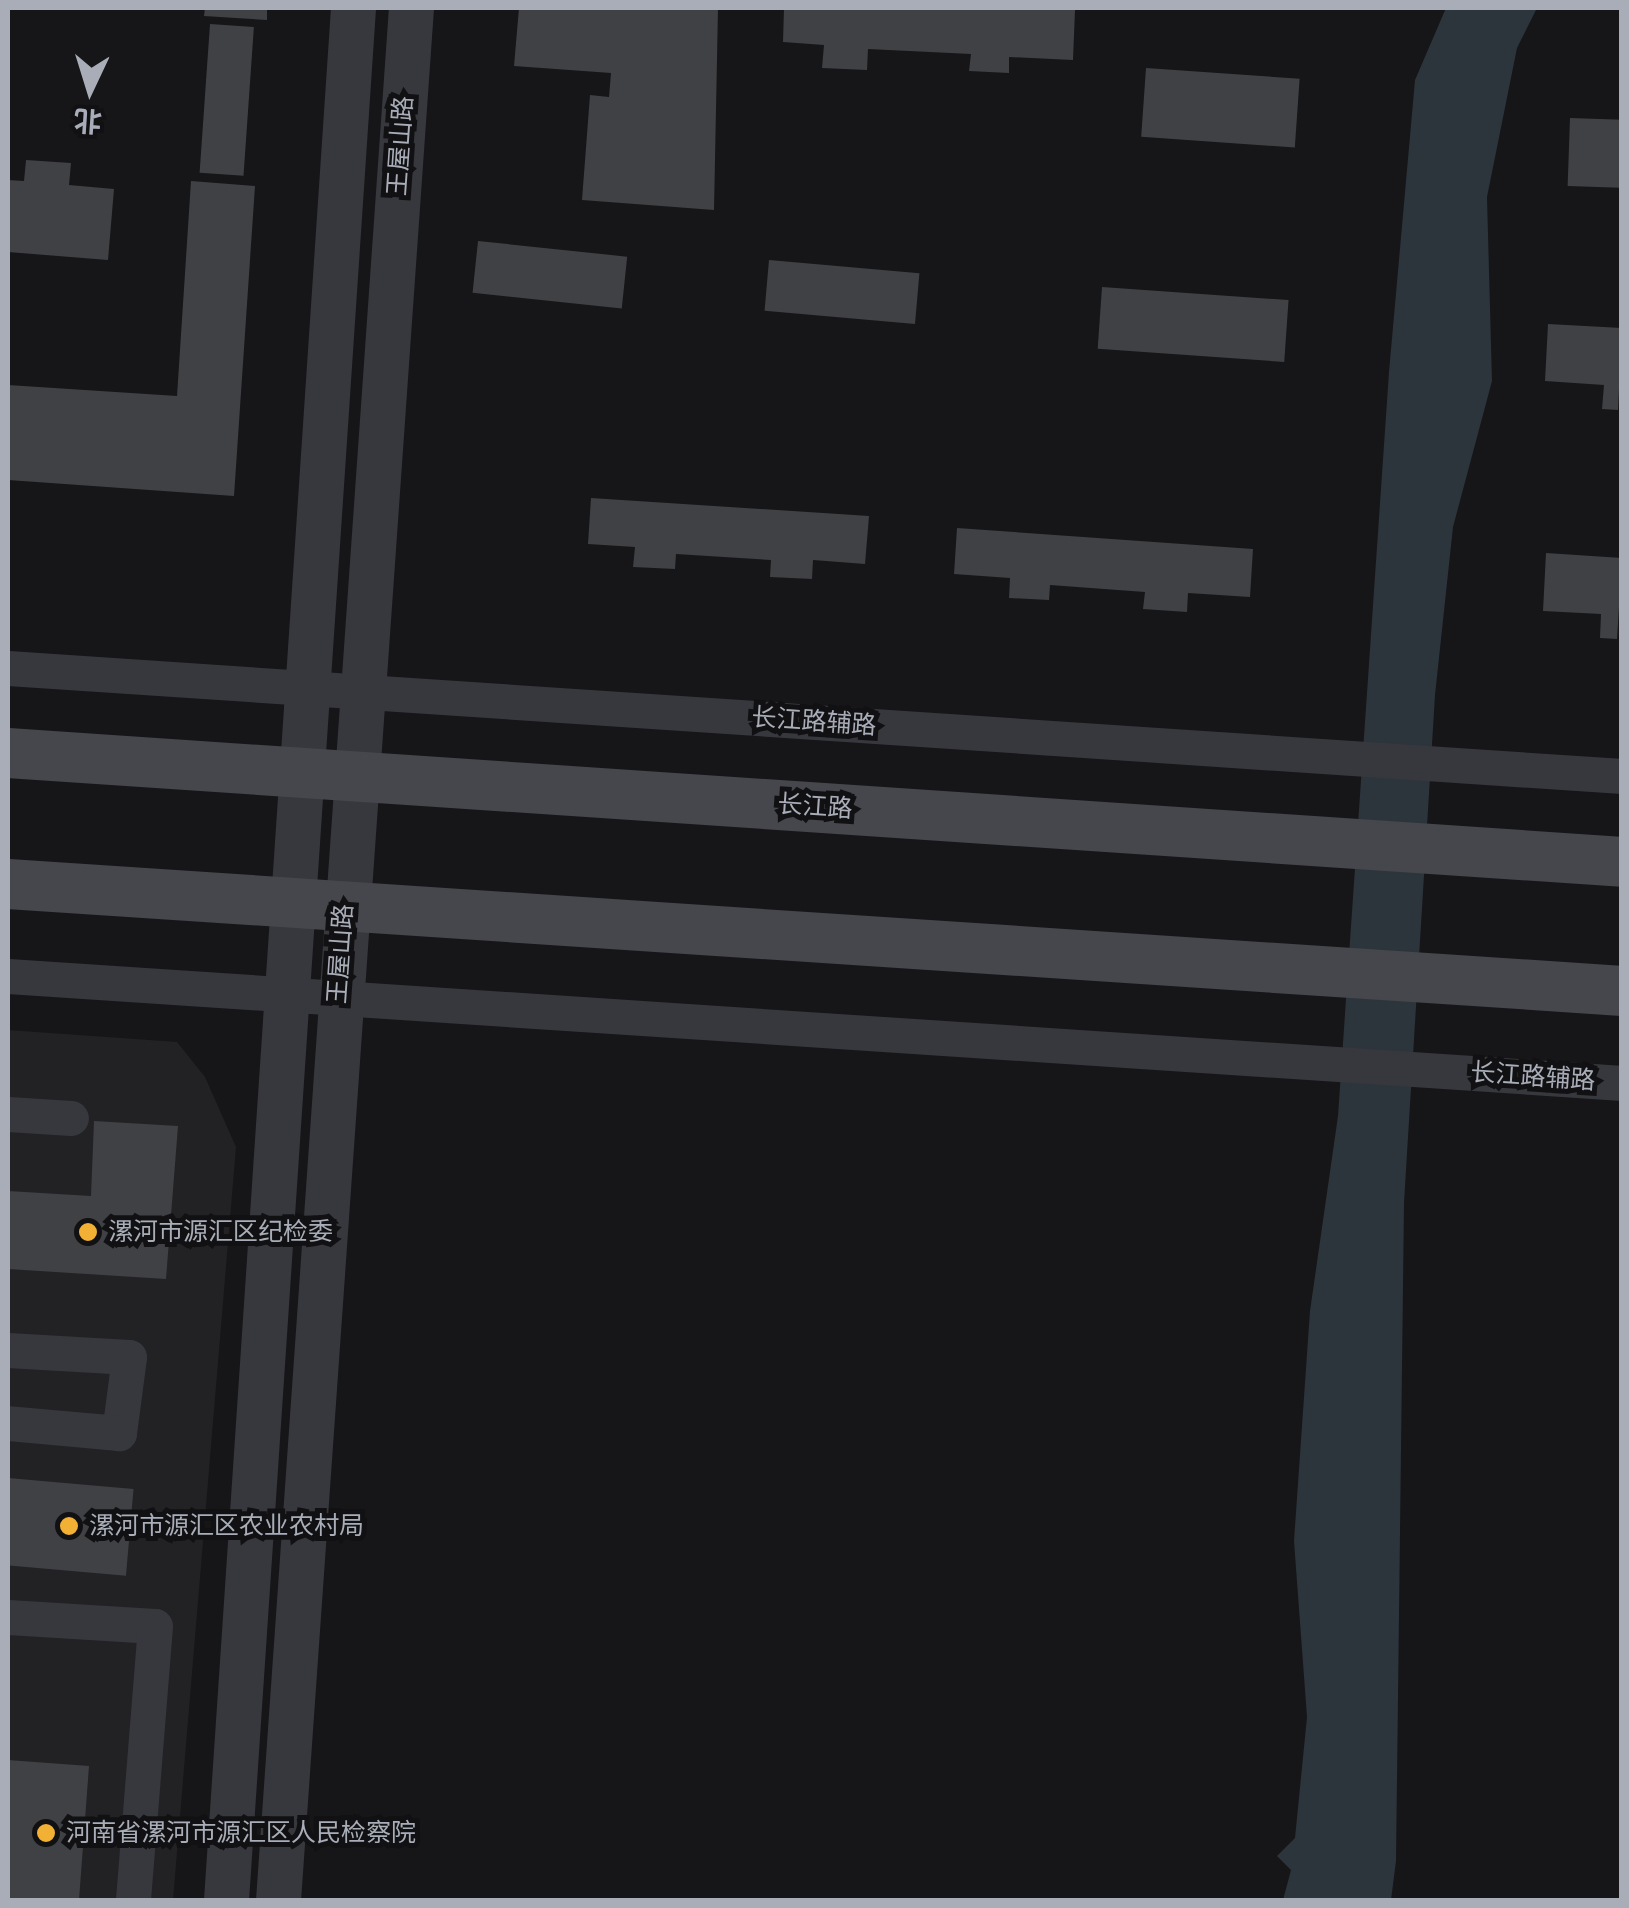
<!DOCTYPE html>
<html>
<head>
<meta charset="utf-8">
<style>
  body { margin:0 }
  #map { position:relative; width:1629px; height:1908px; overflow:hidden; background:#161618; font-family:"Work Sans","Noto Sans SC",sans-serif }
  div>[style] { position:absolute }
  [style*='--x'] { left:calc(var(--x)*1px); top:calc(var(--y)*1px); width:calc(var(--w)*1px); rotate:calc(var(--a)*1deg) }
  .built>* { inset:0; background:#222225 }
  .water>* { inset:0; background:#2c353c }
  .building>* { inset:0; background:#404145; transform-origin:0 0 }
  .minor>* { height:35px; margin:-17.5px; padding:0 17.5px; transform-origin:17.5px; border-radius:17.5px; background:#37383d }
  .tertiary>* { height:45px; margin:-22.5px; padding:0 22.5px; transform-origin:22.5px; border-radius:22.5px; background:#37383d }
  .secondary>* { height:50px; margin:-25px; padding:0 25px; transform-origin:25px; border-radius:25px; background:#45474d }
  .dots>* { width:28px; height:28px; translate:-50% -50%; box-sizing:border-box; border:5px solid #111113; border-radius:50% }
  span { translate:-50% -50%; white-space:nowrap; text-align:center; line-height:1.15; -webkit-text-stroke:10px #111113; paint-order:stroke }
  .street-label { font-size:25px; color:#a8adb8 }
  .poi-label { font-size:25px; color:#a8adb8 }
  .left { translate:0 -50%; text-align:left }
  .frame { position:absolute; inset:0; border:10px solid #a8adb8; pointer-events:none }
  .north { position:absolute; left:40px; top:40px; width:100px; height:100px; -webkit-text-stroke:8px #111113; paint-order:stroke; rotate:184deg; font-size:28px; font-weight:700; line-height:40px; text-align:center; color:#a8adb8 }
  .north::after { content:''; display:block; margin:auto; width:35px; height:45px; background:#a8adb8; clip-path:polygon(50% 0,100% 100%,50% 72%,0 100%) }
</style>
</head>
<body>
<div id="map">
  <div class="built">
    <div style="clip-path:polygon(8px 1030px,177px 1042px,205px 1077px,236px 1147px,173px 1900px,8px 1900px)"></div>
  </div>
  <div class="water">
    <div style="clip-path:polygon(1446px 8px,1537px 8px,1517px 48px,1487px 197px,1492px 381px,1453px 527px,1435px 695px,1404px 1203px,1396px 1861px,1391px 1900px,1283px 1900px,1291px 1870px,1277px 1856px,1295px 1838px,1307px 1717px,1294px 1541px,1310px 1311px,1338px 1116px,1389px 372px,1415px 80px)"></div>
  </div>
  <div class="building">
    <div style="clip-path:polygon(205px 8px,267px 8px,267px 20px,204px 16px)"></div>
    <div style="clip-path:polygon(519px 8px,718px 8px,714px 210px,582px 200px,590px 95px,609px 97px,611px 73px,514px 66px)"></div>
    <div style="clip-path:polygon(784px 8px,1075px 10px,1073px 60px,1009px 57px,1009px 73px,969px 71px,971px 54px,868px 49px,867px 70px,822px 68px,824px 45px,783px 42px)"></div>
    <div style="left:210px;top:24px;width:44px;height:149px;rotate:4deg"></div>
    <div style="left:1146px;top:68px;width:154px;height:69px;rotate:4deg"></div>
    <div style="left:1570px;top:118px;width:52px;height:68px;rotate:2deg"></div>
    <div style="clip-path:polygon(26px 160px,71px 163px,69px 185px,114px 189px,108px 260px,8px 252px,8px 180px,24px 181px)"></div>
    <div style="clip-path:polygon(191px 181px,255px 186px,234px 496px,8px 480px,8px 385px,177px 396px)"></div>
    <div style="left:478px;top:241px;width:150px;height:52px;rotate:6deg"></div>
    <div style="left:769px;top:260px;width:151px;height:51px;rotate:5deg"></div>
    <div style="left:1102px;top:287px;width:187px;height:62px;rotate:4deg"></div>
    <div style="clip-path:polygon(1548px 324px,1622px 328px,1618px 410px,1602px 409px,1604px 385px,1545px 381px)"></div>
    <div style="clip-path:polygon(591px 498px,869px 516px,865px 564px,813px 560px,812px 579px,770px 577px,771px 560px,676px 554px,675px 569px,633px 567px,635px 547px,588px 544px)"></div>
    <div style="clip-path:polygon(957px 528px,1253px 549px,1250px 597px,1188px 593px,1187px 612px,1143px 609px,1145px 592px,1050px 585px,1049px 600px,1009px 598px,1010px 578px,954px 574px)"></div>
    <div style="clip-path:polygon(1546px 553px,1622px 558px,1617px 639px,1600px 638px,1601px 614px,1543px 611px)"></div>
    <div style="clip-path:polygon(94px 1121px,178px 1126px,166px 1279px,8px 1269px,8px 1191px,91px 1196px)"></div>
    <div style="left:8px;top:1478px;width:126px;height:87px;rotate:5deg"></div>
    <div style="clip-path:polygon(8px 1760px,89px 1766px,79px 1900px,8px 1900px)"></div>
  </div>
  <div class="minor">
    <div style="--x:8;--y:668;--w:1618;--a:3.83"></div>
    <div style="--x:8;--y:976;--w:1618;--a:3.79"></div>
    <div style="--x:8;--y:1114;--w:63;--a:3.6"></div>
    <div style="--x:8;--y:1350;--w:121;--a:3.3"></div>
    <div style="--x:129;--y:1357;--w:77;--a:97.5"></div>
    <div style="--x:119;--y:1433;--w:111;--a:-174.9"></div>
    <div style="--x:8;--y:1617;--w:147;--a:3.5"></div>
    <div style="--x:155;--y:1626;--w:275;--a:94.6"></div>
  </div>
  <div class="tertiary">
    <div style="--x:226;--y:1900;--w:1896;--a:-86.16"></div>
    <div style="--x:278;--y:1900;--w:1897;--a:-85.98"></div>
  </div>
  <div class="secondary">
    <div style="--x:8;--y:753;--w:1618;--a:3.86"></div>
    <div style="--x:8;--y:884;--w:1618;--a:3.79"></div>
  </div>
  <div class="dots">
    <div style="left:88px;top:1232px;background:#f2b134"></div>
    <div style="left:69px;top:1526px;background:#f2b134"></div>
    <div style="left:46px;top:1833px;background:#f2b134"></div>
  </div>
  <div class="street-label">
    <span style="left:401px;top:146px;rotate:-86deg">王屋山路</span>
    <span style="left:814px;top:722px;rotate:4deg">长江路辅路</span>
    <span style="left:815px;top:807px;rotate:4deg">长江路</span>
    <span style="left:341px;top:954px;rotate:-86deg">王屋山路</span>
    <span style="left:1533px;top:1077px;rotate:4deg">长江路辅路</span>
  </div>
  <div class="poi-label">
    <span class="left" style="left:108px;top:1232px">漯河市源汇区纪检委</span>
    <span class="left" style="left:89px;top:1526px">漯河市源汇区农业农村局</span>
    <span class="left" style="left:66px;top:1833px">河南省漯河市源汇区人民检察院</span>
  </div>
  <div class="frame"></div>
  <div class="north">北</div>
</div>
</body>
</html>
